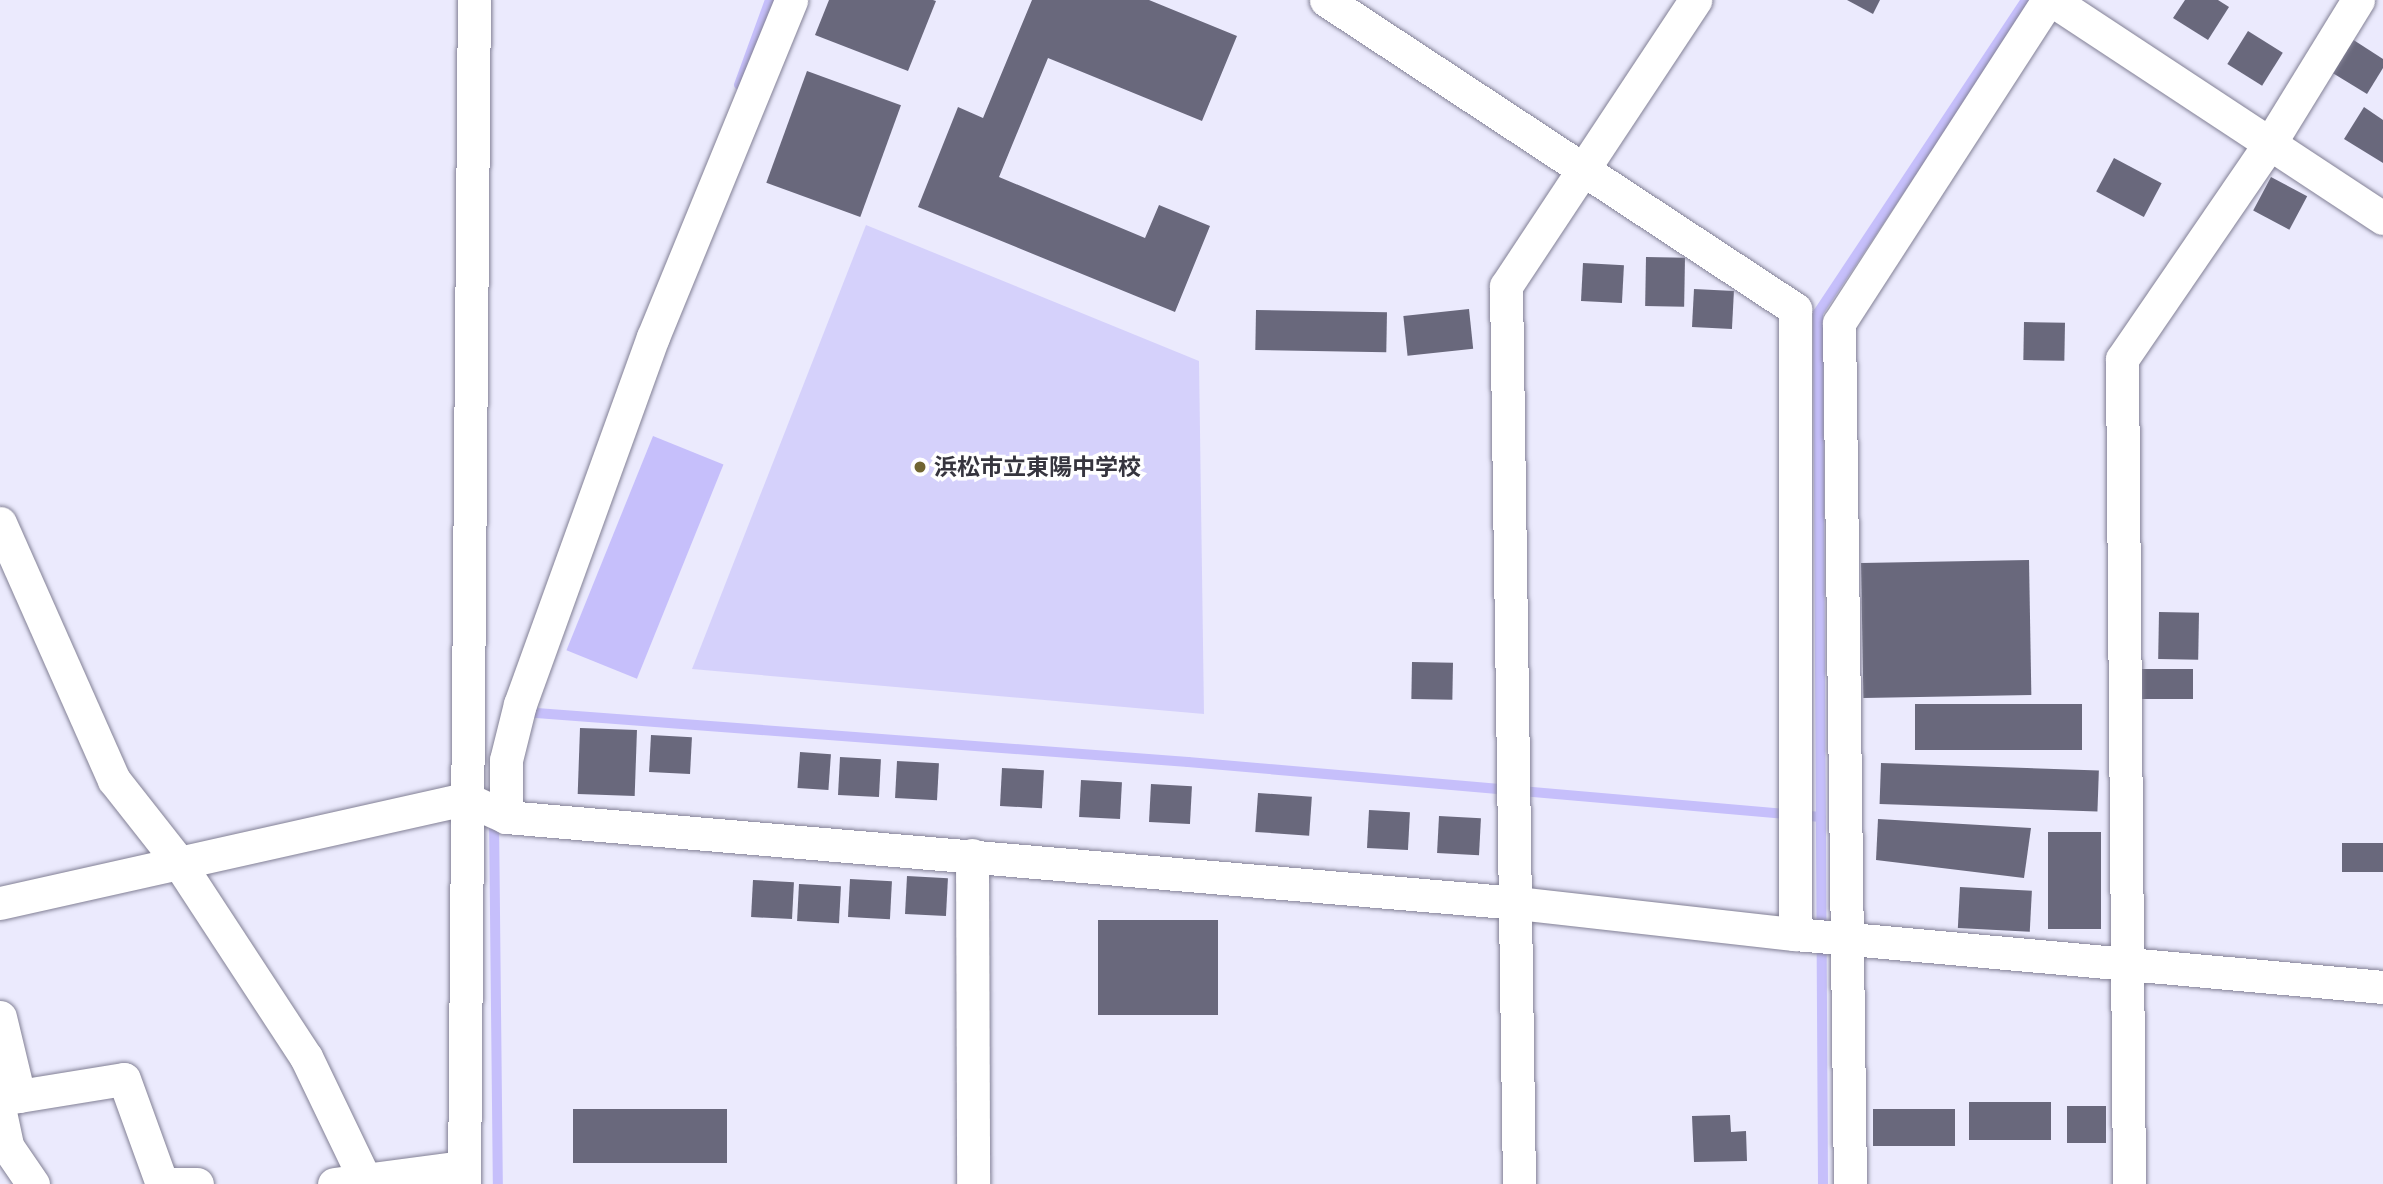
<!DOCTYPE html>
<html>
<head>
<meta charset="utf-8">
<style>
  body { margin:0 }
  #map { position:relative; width:2383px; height:1184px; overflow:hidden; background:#ebeafd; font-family:Raleway,"Noto Sans JP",sans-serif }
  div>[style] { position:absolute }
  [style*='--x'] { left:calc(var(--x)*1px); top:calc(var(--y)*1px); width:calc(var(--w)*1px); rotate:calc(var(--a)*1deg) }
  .green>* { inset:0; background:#d5d1fb }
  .water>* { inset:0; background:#c6bffb; transform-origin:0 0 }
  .stream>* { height:10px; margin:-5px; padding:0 5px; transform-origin:5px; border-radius:5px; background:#c6bffb }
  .building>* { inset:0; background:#69687c; transform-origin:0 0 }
  .roads { filter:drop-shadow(0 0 2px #828095) drop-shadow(0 0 2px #828095) }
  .minor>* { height:33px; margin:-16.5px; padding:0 16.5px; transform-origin:16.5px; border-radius:16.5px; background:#fff }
  .dots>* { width:19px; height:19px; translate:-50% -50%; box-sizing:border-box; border:4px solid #fff; border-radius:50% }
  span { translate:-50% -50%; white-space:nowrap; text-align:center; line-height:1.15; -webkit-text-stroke:7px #fff; paint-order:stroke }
  .poi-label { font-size:23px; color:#36353e; font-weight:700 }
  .left { translate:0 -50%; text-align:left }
</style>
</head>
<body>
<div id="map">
  <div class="green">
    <div style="clip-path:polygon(866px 225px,1199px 361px,1204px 714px,692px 669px)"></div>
  </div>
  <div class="water">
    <div style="left:653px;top:436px;width:76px;height:231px;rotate:22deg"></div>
  </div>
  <div class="stream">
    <div style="--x:739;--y:85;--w:90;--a:-70"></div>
    <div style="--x:523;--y:712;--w:667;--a:4.3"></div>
    <div style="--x:1188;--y:762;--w:635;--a:4.97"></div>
    <div style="--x:494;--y:817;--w:367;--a:89.4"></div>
    <div style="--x:1823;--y:1184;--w:871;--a:-90.33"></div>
    <div style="--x:1818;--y:313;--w:376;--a:-56.4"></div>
  </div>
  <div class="building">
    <div style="clip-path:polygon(829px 0,933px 0,936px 1px,908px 71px,815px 35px)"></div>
    <div style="clip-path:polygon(1032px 0,1149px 0,1237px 36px,1202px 121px,1048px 58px,999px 177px,1145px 238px,1159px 205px,1210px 226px,1175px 312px,918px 207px,958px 107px,983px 118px)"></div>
    <div style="clip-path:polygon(1847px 0,1880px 0,1873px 14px)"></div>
    <div style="clip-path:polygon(2185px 0,2218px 0,2229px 7px,2208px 40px,2173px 18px)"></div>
    <div style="left:2248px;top:31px;width:41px;height:39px;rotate:32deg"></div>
    <div style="clip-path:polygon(2352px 39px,2383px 59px,2383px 68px,2367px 94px,2331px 72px)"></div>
    <div style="left:807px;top:71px;width:100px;height:119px;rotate:20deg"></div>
    <div style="clip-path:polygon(2364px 107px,2383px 120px,2383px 163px,2344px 139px)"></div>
    <div style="left:2114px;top:158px;width:54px;height:38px;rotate:28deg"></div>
    <div style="left:2271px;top:177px;width:41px;height:38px;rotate:28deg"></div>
    <div style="left:1646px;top:257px;width:39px;height:49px;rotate:1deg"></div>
    <div style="left:1583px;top:263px;width:41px;height:38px;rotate:3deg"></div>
    <div style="left:1694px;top:289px;width:40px;height:38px;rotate:3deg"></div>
    <div style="left:1469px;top:309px;width:40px;height:66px;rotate:84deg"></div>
    <div style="left:1256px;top:310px;width:131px;height:40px;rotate:1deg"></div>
    <div style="left:2024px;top:322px;width:41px;height:38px;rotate:1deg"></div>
    <div style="left:2029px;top:560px;width:135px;height:168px;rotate:89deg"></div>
    <div style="left:2159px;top:612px;width:40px;height:47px;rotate:1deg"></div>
    <div style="left:1412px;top:662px;width:41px;height:37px;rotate:1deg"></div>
    <div style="left:2142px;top:669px;width:51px;height:30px"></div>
    <div style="left:1915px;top:704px;width:167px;height:46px"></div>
    <div style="left:580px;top:728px;width:57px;height:66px;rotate:2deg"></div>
    <div style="left:651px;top:735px;width:41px;height:37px;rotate:3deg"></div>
    <div style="left:800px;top:752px;width:31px;height:36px;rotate:4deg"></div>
    <div style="left:840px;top:757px;width:41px;height:38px;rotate:3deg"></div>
    <div style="left:897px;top:761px;width:42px;height:37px;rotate:3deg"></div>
    <div style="left:1881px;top:763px;width:218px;height:41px;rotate:2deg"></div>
    <div style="left:1002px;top:768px;width:42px;height:38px;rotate:3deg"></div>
    <div style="left:1081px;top:780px;width:41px;height:37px;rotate:3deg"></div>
    <div style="left:1151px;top:784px;width:41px;height:38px;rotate:3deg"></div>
    <div style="left:1258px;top:793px;width:54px;height:39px;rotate:4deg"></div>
    <div style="left:1369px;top:810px;width:41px;height:38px;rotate:3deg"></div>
    <div style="left:1439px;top:816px;width:42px;height:37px;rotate:3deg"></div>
    <div style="clip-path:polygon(1878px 819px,2031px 828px,2024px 878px,1876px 860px)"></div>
    <div style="left:2048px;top:832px;width:53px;height:97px"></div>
    <div style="left:2383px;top:843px;width:29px;height:41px;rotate:90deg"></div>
    <div style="left:907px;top:876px;width:41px;height:38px;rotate:3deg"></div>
    <div style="left:850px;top:879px;width:42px;height:38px;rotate:3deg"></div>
    <div style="left:753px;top:880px;width:41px;height:37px;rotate:3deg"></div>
    <div style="left:799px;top:884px;width:42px;height:37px;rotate:3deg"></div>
    <div style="left:1960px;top:887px;width:72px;height:41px;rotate:3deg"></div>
    <div style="left:1098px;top:920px;width:120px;height:95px"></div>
    <div style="left:2051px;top:1102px;width:38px;height:82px;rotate:90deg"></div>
    <div style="left:2067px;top:1106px;width:39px;height:37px"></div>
    <div style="left:727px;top:1109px;width:54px;height:154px;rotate:90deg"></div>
    <div style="left:1955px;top:1109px;width:37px;height:82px;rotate:90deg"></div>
    <div style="clip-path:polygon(1730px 1115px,1731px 1132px,1746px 1131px,1747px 1161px,1694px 1162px,1692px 1116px)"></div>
  </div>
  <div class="roads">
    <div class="minor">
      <div style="--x:1326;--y:0;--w:562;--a:33.38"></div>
      <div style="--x:1795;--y:309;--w:625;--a:90"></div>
      <div style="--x:2052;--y:0;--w:396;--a:33.4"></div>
      <div style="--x:0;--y:523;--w:281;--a:66.1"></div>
      <div style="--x:114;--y:780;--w:102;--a:51.8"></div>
      <div style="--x:177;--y:860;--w:235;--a:56.8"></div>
      <div style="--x:306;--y:1057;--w:141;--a:64.3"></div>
      <div style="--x:506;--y:817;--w:57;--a:-90"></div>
      <div style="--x:506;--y:760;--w:58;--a:-76"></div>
      <div style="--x:520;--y:704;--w:390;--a:-70.1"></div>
      <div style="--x:653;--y:337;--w:364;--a:-67.7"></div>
      <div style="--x:972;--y:855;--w:329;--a:89.8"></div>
      <div style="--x:0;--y:903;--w:478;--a:-12.6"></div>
      <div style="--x:467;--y:799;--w:43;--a:24.8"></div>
      <div style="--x:506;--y:817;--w:1015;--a:4.86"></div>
      <div style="--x:1517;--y:903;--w:280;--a:6.4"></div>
      <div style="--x:1795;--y:934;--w:590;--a:5.15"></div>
      <div style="--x:0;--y:1017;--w:81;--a:76.5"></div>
      <div style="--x:19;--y:1096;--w:19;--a:171"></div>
      <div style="--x:19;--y:1096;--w:106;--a:-9.2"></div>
      <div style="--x:124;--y:1079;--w:112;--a:70.1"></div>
      <div style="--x:0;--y:1112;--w:35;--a:78"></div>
      <div style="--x:7;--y:1146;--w:46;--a:55.6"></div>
      <div style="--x:169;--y:1184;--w:28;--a:0"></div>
      <div style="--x:334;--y:1184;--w:131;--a:-7.5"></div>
      <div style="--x:464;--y:1184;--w:1184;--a:-89.52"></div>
      <div style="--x:1519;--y:1184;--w:898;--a:-90.83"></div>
      <div style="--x:1506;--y:286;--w:343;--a:-56.5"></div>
      <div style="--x:1850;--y:1184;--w:861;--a:-90.73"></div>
      <div style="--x:1839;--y:323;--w:385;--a:-57.1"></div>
      <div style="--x:2129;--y:1184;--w:825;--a:-90.49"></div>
      <div style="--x:2122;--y:359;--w:262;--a:-55.6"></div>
      <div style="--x:2270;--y:143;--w:168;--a:-58.4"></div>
    </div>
  </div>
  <div class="dots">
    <div style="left:920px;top:467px;background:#716532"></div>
  </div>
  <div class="poi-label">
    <span class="left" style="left:934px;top:467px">浜松市立東陽中学校</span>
  </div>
</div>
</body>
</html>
